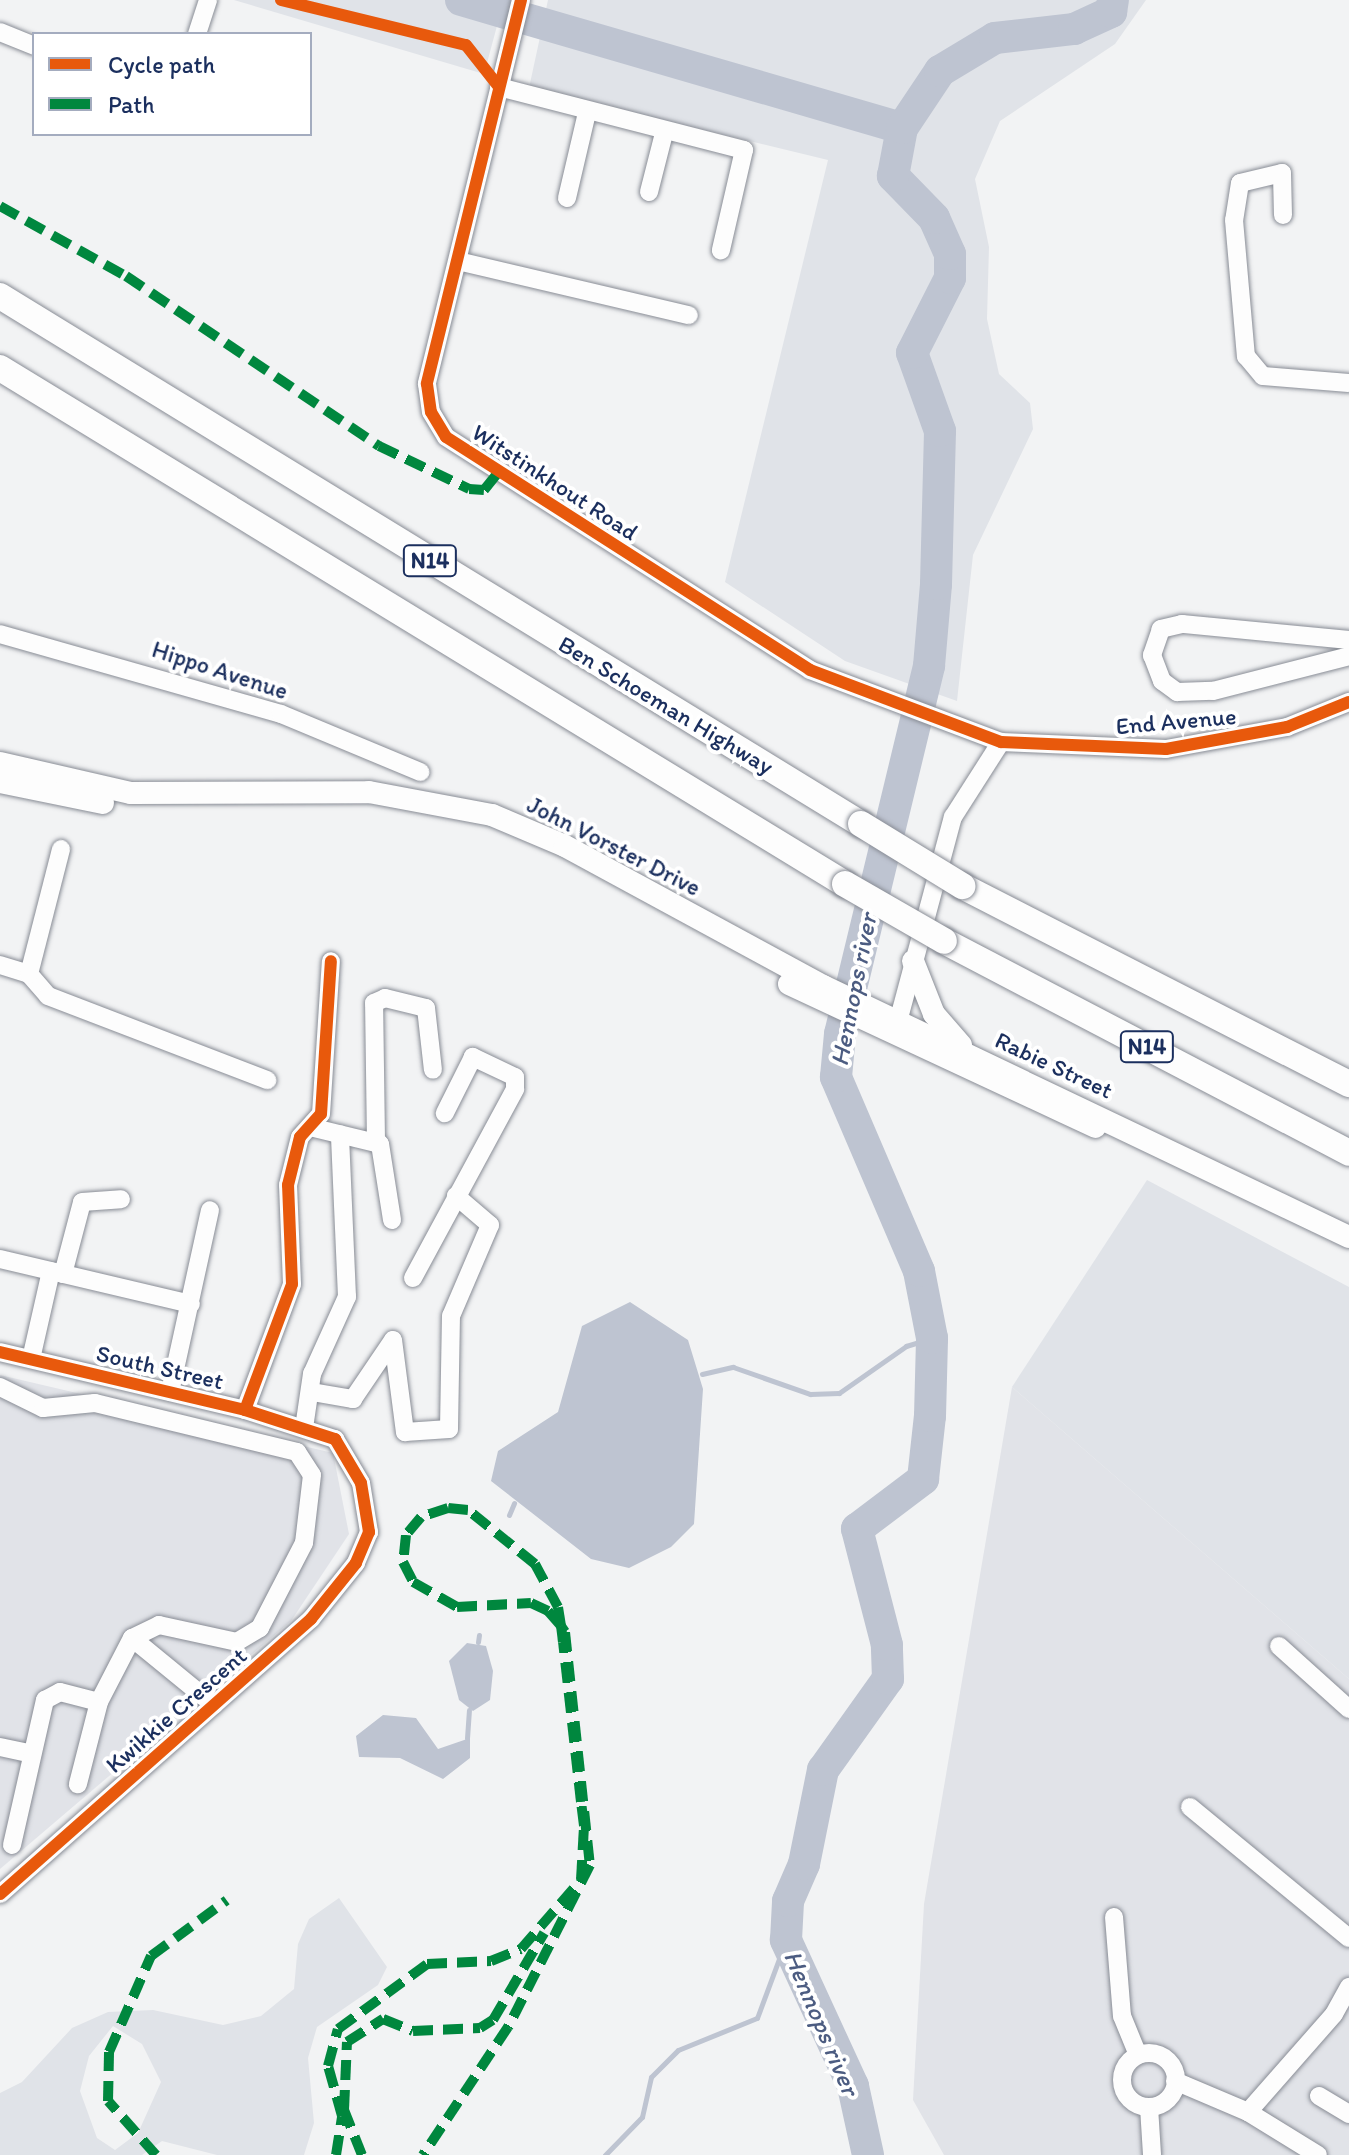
<!DOCTYPE html>
<html>
<head>
<meta charset="utf-8">
<style>
  body { margin:0 }
  #map { position:relative; width:1349px; height:2155px; overflow:hidden; background:#f2f3f4; font-family:Itim,sans-serif }
  div>[style] { position:absolute }
  [style*='--x'] { left:calc(var(--x)*1px); top:calc(var(--y)*1px); width:calc(var(--w)*1px); rotate:calc(var(--a)*1deg) }
  .built>* { inset:0; background:#e1e3e8 }
  .green>* { inset:0; background:#e0e3e8 }
  .water>* { inset:0; background:#bec4d1 }
  .stream>* { height:5px; margin:-2.5px; padding:0 2.5px; transform-origin:2.5px; border-radius:2.5px; background:#bec4d1 }
  .river>* { height:32px; margin:-16px; padding:0 16px; transform-origin:16px; border-radius:16px; background:#bec4d1 }
  .roads { filter:drop-shadow(0 0 2px #888c95) drop-shadow(0 0 2px #888c95) }
  .minor>* { height:18px; margin:-9px; padding:0 9px; transform-origin:9px; border-radius:9px; background:#fdfdfd }
  .minor>.ring { margin:-9px; padding:0; box-sizing:content-box; background:none; border:18px solid #fdfdfd; border-radius:50% }
  .major>* { height:22px; margin:-11px; padding:0 11px; transform-origin:11px; border-radius:11px; background:#fdfdfd }
  .highway>* { height:26px; margin:-13px; padding:0 13px; transform-origin:13px; border-radius:13px; background:#fdfdfd }
  .bridges { filter:drop-shadow(0 0 2px #888c95) drop-shadow(0 0 2px #888c95) }
  .highway-bridge>* { height:26px; margin:-13px; padding:0 13px; transform-origin:13px; border-radius:13px; background:#fdfdfd }
  .quiet>* { height:10px; margin-top:-5px; transform-origin:0; background:repeating-linear-gradient(90deg,#00873e 0 20px,transparent 0 30px) }
  .cycleway>* { height:12px; margin:-6px; padding:0 6px; transform-origin:6px; border-radius:6px; background:#e8590c }
  span { translate:-50% -50%; white-space:nowrap; text-align:center; line-height:1.15; -webkit-text-stroke:8px #fff; paint-order:stroke }
  .shield-label span { padding:2px 6px; background:#fff; border:2px solid; border-radius:6px; -webkit-text-stroke-width:0 }
  .shield-label { font-size:22px; color:#1b2f5e; font-weight:700 }
  .street-label { font-size:24px; color:#1b2f5e }
  .water-label { font-size:26px; color:#4c5c81; font-style:italic }
  .legend { position:absolute; left:32px; top:32px; width:280px; height:104px; box-sizing:border-box; background:#fff; border:2px solid #a4acbf; margin:0; padding:10px 14px; list-style:none; font-size:24px; color:#1b2f5e }
  .legend li { display:flex; align-items:center; gap:16px; height:40px }
  .legend b { width:40px; border:2px solid #a4acbf }
</style>
</head>
<body>
<div id="map">
  <div class="built">
    <div style="clip-path:polygon(0 1375px,333px 1453px,349px 1534px,291px 1621px,0 1869px)"></div>
    <div style="clip-path:polygon(1012px 1387px,1349px 1679px,1349px 2155px,944px 2155px,913px 2100px,924px 1904px)"></div>
  </div>
  <div class="green">
    <div style="clip-path:polygon(234px 0,504px 0,484px 74px)"></div>
    <div style="clip-path:polygon(548px 0,1146px 0,1115px 44px,1000px 121px,975px 179px,989px 247px,987px 319px,999px 374px,1030px 403px,1033px 429px,973px 555px,957px 701px,845px 661px,725px 582px,828px 160px,529px 88px)"></div>
    <div style="clip-path:polygon(1147px 1180px,1349px 1287px,1349px 1679px,1012px 1387px)"></div>
    <div style="clip-path:polygon(evenodd,339px 1898px,387px 1967px,378px 1985px,317px 2027px,308px 2058px,314px 2123px,304px 2155px,217px 2155px,162px 2141px,142px 2155px,0 2155px,0 2093px,22px 2082px,72px 2028px,108px 2012px,153px 2010px,223px 2025px,261px 2016px,294px 1989px,298px 1944px,309px 1919px,339px 1898px,113px 2026px,142px 2044px,161px 2082px,138px 2133px,115px 2150px,97px 2138px,80px 2091px,89px 2056px,113px 2026px)"></div>
  </div>
  <div class="water">
    <div style="clip-path:polygon(630px 1302px,688px 1340px,703px 1389px,694px 1524px,671px 1547px,629px 1568px,591px 1559px,491px 1481px,498px 1451px,558px 1412px,582px 1326px)"></div>
    <div style="clip-path:polygon(467px 1643px,486px 1646px,493px 1671px,490px 1700px,473px 1711px,459px 1700px,449px 1661px)"></div>
    <div style="clip-path:polygon(383px 1715px,416px 1718px,438px 1749px,470px 1738px,470px 1758px,443px 1779px,400px 1758px,359px 1757px,356px 1736px)"></div>
  </div>
  <div class="stream">
    <div style="--x:702;--y:1374;--w:32;--a:-13"></div>
    <div style="--x:733;--y:1367;--w:82;--a:19.3"></div>
    <div style="--x:810;--y:1394;--w:29;--a:-2"></div>
    <div style="--x:839;--y:1393;--w:82;--a:-35"></div>
    <div style="--x:906;--y:1346;--w:27;--a:-17"></div>
    <div style="--x:509;--y:1515;--w:13;--a:-67"></div>
    <div style="--x:478;--y:1642;--w:7;--a:-82"></div>
    <div style="--x:467;--y:1738;--w:28;--a:-86"></div>
    <div style="--x:605;--y:2155;--w:53;--a:-45.8"></div>
    <div style="--x:642;--y:2117;--w:41;--a:-77.3"></div>
    <div style="--x:651;--y:2077;--w:38;--a:-45"></div>
    <div style="--x:678;--y:2050;--w:85;--a:-22.1"></div>
    <div style="--x:757;--y:2018;--w:83;--a:-69.6"></div>
  </div>
  <div class="river">
    <div style="--x:461;--y:0;--w:459;--a:16.2"></div>
    <div style="--x:868;--y:2155;--w:71;--a:-102.3"></div>
    <div style="--x:853;--y:2086;--w:161;--a:-114.7"></div>
    <div style="--x:786;--y:1940;--w:39;--a:-87"></div>
    <div style="--x:788;--y:1901;--w:40;--a:-66.6"></div>
    <div style="--x:804;--y:1864;--w:96;--a:-78.6"></div>
    <div style="--x:823;--y:1770;--w:112;--a:-54.5"></div>
    <div style="--x:888;--y:1679;--w:34;--a:-92"></div>
    <div style="--x:887;--y:1645;--w:120;--a:-104.5"></div>
    <div style="--x:857;--y:1529;--w:83;--a:-37.1"></div>
    <div style="--x:923;--y:1479;--w:63;--a:-83.7"></div>
    <div style="--x:930;--y:1416;--w:78;--a:-88.5"></div>
    <div style="--x:932;--y:1338;--w:68;--a:-101"></div>
    <div style="--x:919;--y:1271;--w:211;--a:-113.2"></div>
    <div style="--x:836;--y:1077;--w:43;--a:-84.7"></div>
    <div style="--x:840;--y:1034;--w:379;--a:-76.4"></div>
    <div style="--x:929;--y:666;--w:82;--a:-85.1"></div>
    <div style="--x:936;--y:584;--w:153;--a:-88.5"></div>
    <div style="--x:940;--y:431;--w:83;--a:-109.7"></div>
    <div style="--x:912;--y:353;--w:84;--a:-63.1"></div>
    <div style="--x:950;--y:278;--w:24;--a:-90"></div>
    <div style="--x:950;--y:254;--w:39;--a:-114"></div>
    <div style="--x:934;--y:218;--w:59;--a:-134.3"></div>
    <div style="--x:893;--y:176;--w:49;--a:-79.4"></div>
    <div style="--x:902;--y:128;--w:69;--a:-56.3"></div>
    <div style="--x:940;--y:71;--w:64;--a:-31"></div>
    <div style="--x:995;--y:38;--w:80;--a:-6.5"></div>
    <div style="--x:1074;--y:29;--w:41;--a:-24.7"></div>
    <div style="--x:1111;--y:12;--w:12;--a:-81"></div>
  </div>
  <div class="roads">
    <div class="minor">
      <div style="--x:521;--y:0;--w:395;--a:103.8"></div>
      <div style="--x:427;--y:384;--w:28;--a:82"></div>
      <div style="--x:431;--y:412;--w:29;--a:59"></div>
      <div style="--x:446;--y:437;--w:432;--a:32.6"></div>
      <div style="--x:810;--y:670;--w:204;--a:20.7"></div>
      <div style="--x:1001;--y:742;--w:165;--a:2.4"></div>
      <div style="--x:1166;--y:749;--w:123;--a:-10.3"></div>
      <div style="--x:1287;--y:727;--w:67;--a:-22"></div>
      <div style="--x:0;--y:32;--w:37;--a:22"></div>
      <div style="--x:197;--y:34;--w:36;--a:-72"></div>
      <div style="--x:499;--y:87;--w:253;--a:14.4"></div>
      <div style="--x:744;--y:150;--w:103;--a:103"></div>
      <div style="--x:649;--y:192;--w:61;--a:-75.7"></div>
      <div style="--x:567;--y:198;--w:87;--a:-76.8"></div>
      <div style="--x:1283;--y:215;--w:42;--a:-91.4"></div>
      <div style="--x:1282;--y:173;--w:43;--a:166.6"></div>
      <div style="--x:1240;--y:183;--w:37;--a:99"></div>
      <div style="--x:1234;--y:220;--w:137;--a:85"></div>
      <div style="--x:1246;--y:356;--w:26;--a:50"></div>
      <div style="--x:1263;--y:376;--w:86;--a:4.7"></div>
      <div style="--x:458;--y:261;--w:237;--a:13.2"></div>
      <div style="--x:0;--y:634;--w:292;--a:15.9"></div>
      <div style="--x:281;--y:714;--w:151;--a:22.6"></div>
      <div style="--x:1349;--y:640;--w:168;--a:-174.5"></div>
      <div style="--x:1182;--y:624;--w:22;--a:167"></div>
      <div style="--x:1161;--y:629;--w:28;--a:109"></div>
      <div style="--x:1152;--y:655;--w:28;--a:69"></div>
      <div style="--x:1162;--y:681;--w:19;--a:36"></div>
      <div style="--x:1177;--y:692;--w:36;--a:-2"></div>
      <div style="--x:1213;--y:691;--w:140;--a:-14.4"></div>
      <div style="--x:0;--y:965;--w:30;--a:17"></div>
      <div style="--x:29;--y:974;--w:29;--a:49"></div>
      <div style="--x:48;--y:996;--w:235;--a:21"></div>
      <div style="--x:29;--y:974;--w:129;--a:-75.6"></div>
      <div style="--x:895;--y:1033;--w:224;--a:-75"></div>
      <div style="--x:953;--y:817;--w:89;--a:-57.4"></div>
      <div style="--x:310;--y:1127;--w:72;--a:13.7"></div>
      <div style="--x:380;--y:1144;--w:77;--a:81"></div>
      <div style="--x:376;--y:1141;--w:138;--a:-90.8"></div>
      <div style="--x:374;--y:1003;--w:12;--a:-24"></div>
      <div style="--x:385;--y:998;--w:42;--a:13.7"></div>
      <div style="--x:426;--y:1008;--w:62;--a:83.6"></div>
      <div style="--x:0;--y:1259;--w:196;--a:13.3"></div>
      <div style="--x:63;--y:1274;--w:74;--a:-75.2"></div>
      <div style="--x:82;--y:1202;--w:39;--a:-4"></div>
      <div style="--x:413;--y:1278;--w:215;--a:-61.6"></div>
      <div style="--x:515;--y:1089;--w:12;--a:-90"></div>
      <div style="--x:515;--y:1077;--w:47;--a:-154.5"></div>
      <div style="--x:473;--y:1057;--w:63;--a:116.6"></div>
      <div style="--x:0;--y:1352;--w:252;--a:13.3"></div>
      <div style="--x:245;--y:1410;--w:95;--a:17.9"></div>
      <div style="--x:335;--y:1439;--w:51;--a:59.4"></div>
      <div style="--x:361;--y:1483;--w:50;--a:80.7"></div>
      <div style="--x:369;--y:1532;--w:34;--a:113"></div>
      <div style="--x:356;--y:1563;--w:72;--a:128.8"></div>
      <div style="--x:311;--y:1619;--w:415;--a:138.5"></div>
      <div style="--x:31;--y:1359;--w:90;--a:-77.2"></div>
      <div style="--x:0;--y:1387;--w:48;--a:26"></div>
      <div style="--x:43;--y:1408;--w:52;--a:-5.5"></div>
      <div style="--x:95;--y:1403;--w:208;--a:13.6"></div>
      <div style="--x:297;--y:1452;--w:27;--a:57"></div>
      <div style="--x:312;--y:1475;--w:68;--a:96.7"></div>
      <div style="--x:304;--y:1543;--w:96;--a:117.4"></div>
      <div style="--x:260;--y:1628;--w:27;--a:149"></div>
      <div style="--x:237;--y:1642;--w:80;--a:-167.7"></div>
      <div style="--x:159;--y:1625;--w:30;--a:154"></div>
      <div style="--x:132;--y:1638;--w:72;--a:117.3"></div>
      <div style="--x:99;--y:1702;--w:85;--a:104.4"></div>
      <div style="--x:170;--y:1392;--w:186;--a:-77.6"></div>
      <div style="--x:312;--y:1392;--w:42;--a:9.7"></div>
      <div style="--x:353;--y:1399;--w:71;--a:-55.9"></div>
      <div style="--x:393;--y:1340;--w:93;--a:82.6"></div>
      <div style="--x:405;--y:1432;--w:44;--a:-3.9"></div>
      <div style="--x:449;--y:1429;--w:113;--a:-89"></div>
      <div style="--x:451;--y:1316;--w:99;--a:-66.8"></div>
      <div style="--x:490;--y:1225;--w:45;--a:-139.5"></div>
      <div style="--x:245;--y:1410;--w:134;--a:-69.5"></div>
      <div style="--x:292;--y:1284;--w:99;--a:-92.3"></div>
      <div style="--x:288;--y:1185;--w:49;--a:-76"></div>
      <div style="--x:300;--y:1137;--w:31;--a:-48"></div>
      <div style="--x:321;--y:1114;--w:153;--a:-86.3"></div>
      <div style="--x:304;--y:1428;--w:55;--a:-81.6"></div>
      <div style="--x:312;--y:1374;--w:85;--a:-65.6"></div>
      <div style="--x:347;--y:1297;--w:163;--a:-92.5"></div>
      <div style="--x:132;--y:1638;--w:106;--a:39.3"></div>
      <div style="--x:1279;--y:1646;--w:94;--a:42"></div>
      <div style="--x:0;--y:1747;--w:33;--a:12"></div>
      <div style="--x:1190;--y:1807;--w:206;--a:39.5"></div>
      <div style="--x:12;--y:1845;--w:149;--a:-77.2"></div>
      <div style="--x:45;--y:1700;--w:17;--a:-28"></div>
      <div style="--x:60;--y:1692;--w:40;--a:14.4"></div>
      <div style="--x:1114;--y:1917;--w:99;--a:85.4"></div>
      <div style="--x:1122;--y:2016;--w:42;--a:67.7"></div>
      <div class="ring" style="left:1122px;top:2053px;width:36px;height:36px"></div>
      <div style="--x:1175;--y:2081;--w:79;--a:23"></div>
      <div style="--x:1248;--y:2112;--w:82;--a:31.6"></div>
      <div style="--x:1319;--y:2096;--w:35;--a:31"></div>
      <div style="--x:1149;--y:2107;--w:48;--a:86.4"></div>
      <div style="--x:1248;--y:2112;--w:130;--a:-48.7"></div>
      <div style="--x:1334;--y:2014;--w:31;--a:-61"></div>
    </div>
    <div class="major">
      <div style="--x:0;--y:763;--w:134;--a:12.9"></div>
      <div style="--x:131;--y:793;--w:238;--a:-0.2"></div>
      <div style="--x:369;--y:792;--w:125;--a:10.6"></div>
      <div style="--x:492;--y:815;--w:79;--a:23"></div>
      <div style="--x:565;--y:846;--w:294;--a:28.5"></div>
      <div style="--x:823;--y:986;--w:583;--a:25.51"></div>
      <div style="--x:0;--y:782;--w:105;--a:11.5"></div>
      <div style="--x:913;--y:961;--w:57;--a:68.4"></div>
      <div style="--x:934;--y:1014;--w:41;--a:48.9"></div>
      <div style="--x:789;--y:984;--w:338;--a:25"></div>
    </div>
    <div class="highway">
      <div style="--x:0;--y:296;--w:1010;--a:31.52"></div>
      <div style="--x:0;--y:368;--w:990;--a:31.41"></div>
      <div style="--x:962;--y:886;--w:435;--a:27.1"></div>
      <div style="--x:944;--y:941;--w:457;--a:27.6"></div>
    </div>
  </div>
  <div class="bridges">
    <div class="highway-bridge">
      <div style="--x:861;--y:824;--w:119;--a:31.5"></div>
      <div style="--x:845;--y:884;--w:114;--a:29.9"></div>
    </div>
  </div>
  <div class="quiet">
    <div style="--x:0;--y:206;--w:144;--a:29.1"></div>
    <div style="--x:126;--y:276;--w:305;--a:33.9"></div>
    <div style="--x:379;--y:446;--w:100;--a:25.5"></div>
    <div style="--x:469;--y:489;--w:15;--a:4"></div>
    <div style="--x:484;--y:490;--w:22;--a:-51"></div>
    <div style="--x:156;--y:2155;--w:72;--a:-131.6"></div>
    <div style="--x:108;--y:2101;--w:49;--a:-88.8"></div>
    <div style="--x:109;--y:2052;--w:105;--a:-66.4"></div>
    <div style="--x:151;--y:1956;--w:94;--a:-36.4"></div>
    <div style="--x:336;--y:2155;--w:39;--a:-81"></div>
    <div style="--x:342;--y:2116;--w:52;--a:-105.6"></div>
    <div style="--x:328;--y:2066;--w:38;--a:-75"></div>
    <div style="--x:338;--y:2029;--w:110;--a:-36.1"></div>
    <div style="--x:427;--y:1964;--w:64;--a:-2.7"></div>
    <div style="--x:491;--y:1961;--w:32;--a:-22"></div>
    <div style="--x:521;--y:1949;--w:91;--a:-49"></div>
    <div style="--x:581;--y:1880;--w:54;--a:-86.8"></div>
    <div style="--x:584;--y:1826;--w:24;--a:-97"></div>
    <div style="--x:581;--y:1802;--w:161;--a:-96.4"></div>
    <div style="--x:563;--y:1642;--w:16;--a:-97"></div>
    <div style="--x:561;--y:1626;--w:19;--a:-99"></div>
    <div style="--x:558;--y:1607;--w:49;--a:-118.1"></div>
    <div style="--x:535;--y:1564;--w:86;--a:-141.1"></div>
    <div style="--x:468;--y:1510;--w:20;--a:-174"></div>
    <div style="--x:448;--y:1508;--w:28;--a:162"></div>
    <div style="--x:421;--y:1517;--w:23;--a:130"></div>
    <div style="--x:406;--y:1535;--w:27;--a:96"></div>
    <div style="--x:403;--y:1562;--w:22;--a:63"></div>
    <div style="--x:413;--y:1582;--w:51;--a:29.6"></div>
    <div style="--x:457;--y:1607;--w:74;--a:-3.1"></div>
    <div style="--x:531;--y:1603;--w:19;--a:25"></div>
    <div style="--x:548;--y:1611;--w:20;--a:49"></div>
    <div style="--x:561;--y:1626;--w:7;--a:56"></div>
    <div style="--x:565;--y:1632;--w:234;--a:83.9"></div>
    <div style="--x:590;--y:1865;--w:182;--a:116.8"></div>
    <div style="--x:508;--y:2027;--w:154;--a:123.6"></div>
    <div style="--x:362;--y:2155;--w:48;--a:-111.8"></div>
    <div style="--x:344;--y:2110;--w:68;--a:-87.5"></div>
    <div style="--x:347;--y:2042;--w:43;--a:-32.6"></div>
    <div style="--x:383;--y:2019;--w:32;--a:22"></div>
    <div style="--x:413;--y:2031;--w:67;--a:-2.6"></div>
    <div style="--x:480;--y:2028;--w:15;--a:-32"></div>
    <div style="--x:493;--y:2020;--w:101;--a:-59.6"></div>
  </div>
  <div class="cycleway">
    <div style="--x:281;--y:0;--w:190;--a:13.7"></div>
    <div style="--x:466;--y:45;--w:53;--a:51.8"></div>
    <div style="--x:521;--y:0;--w:395;--a:103.8"></div>
    <div style="--x:427;--y:384;--w:28;--a:82"></div>
    <div style="--x:431;--y:412;--w:29;--a:59"></div>
    <div style="--x:446;--y:437;--w:432;--a:32.6"></div>
    <div style="--x:810;--y:670;--w:204;--a:20.7"></div>
    <div style="--x:1001;--y:742;--w:165;--a:2.4"></div>
    <div style="--x:1166;--y:749;--w:123;--a:-10.3"></div>
    <div style="--x:1287;--y:727;--w:67;--a:-22"></div>
    <div style="--x:0;--y:1352;--w:252;--a:13.3"></div>
    <div style="--x:245;--y:1410;--w:95;--a:17.9"></div>
    <div style="--x:335;--y:1439;--w:51;--a:59.4"></div>
    <div style="--x:361;--y:1483;--w:50;--a:80.7"></div>
    <div style="--x:369;--y:1532;--w:34;--a:113"></div>
    <div style="--x:356;--y:1563;--w:72;--a:128.8"></div>
    <div style="--x:311;--y:1619;--w:415;--a:138.5"></div>
    <div style="--x:245;--y:1410;--w:134;--a:-69.5"></div>
    <div style="--x:292;--y:1284;--w:99;--a:-92.3"></div>
    <div style="--x:288;--y:1185;--w:49;--a:-76"></div>
    <div style="--x:300;--y:1137;--w:31;--a:-48"></div>
    <div style="--x:321;--y:1114;--w:153;--a:-86.3"></div>
  </div>
  <div class="shield-label">
    <span style="left:430px;top:561px">N14</span>
    <span style="left:1147px;top:1047px">N14</span>
  </div>
  <div class="street-label">
    <span style="left:555px;top:482px;rotate:33deg">Witstinkhout Road</span>
    <span style="left:220px;top:670px;rotate:18deg">Hippo Avenue</span>
    <span style="left:666px;top:705px;rotate:31deg">Ben Schoeman Highway</span>
    <span style="left:1176px;top:721px;rotate:-5deg">End Avenue</span>
    <span style="left:614px;top:846px;rotate:27deg">John Vorster Drive</span>
    <span style="left:1054px;top:1065px;rotate:25deg">Rabie Street</span>
    <span style="left:160px;top:1367px;rotate:13deg">South Street</span>
    <span style="left:176px;top:1710px;rotate:-41deg">Kwikkie Crescent</span>
  </div>
  <div class="water-label">
    <span style="left:854px;top:990px;rotate:-79deg">Hennops river</span>
    <span style="left:821px;top:2023px;rotate:67deg">Hennops river</span>
  </div>
  <ul class="legend">
  <li><b style="height:10px;background:#e8590c"></b>Cycle path</li>
  <li><b style="height:10px;background:#00873e"></b>Path</li>
  </ul>
</div>
</body>
</html>
